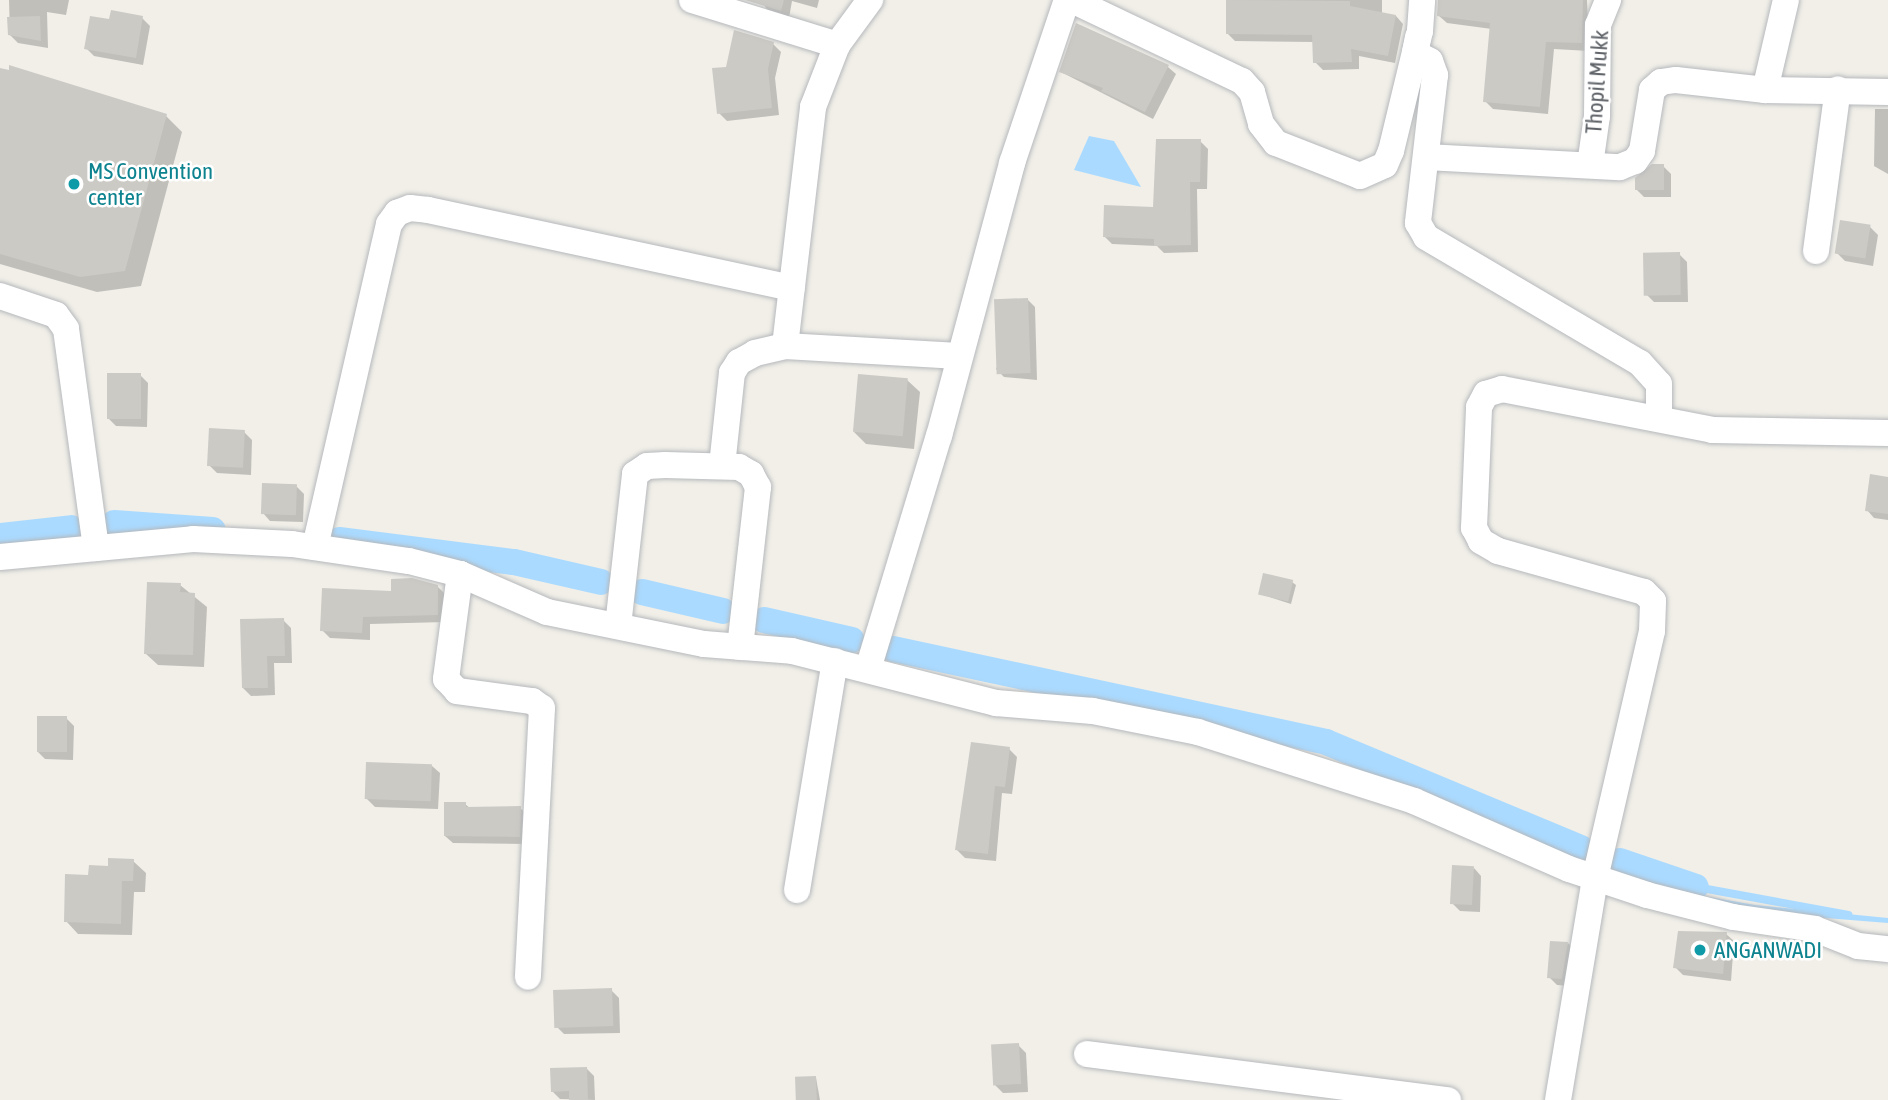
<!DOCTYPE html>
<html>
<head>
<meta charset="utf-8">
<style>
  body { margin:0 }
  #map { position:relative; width:1888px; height:1100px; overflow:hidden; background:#f1efe8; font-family:"Asap Condensed",sans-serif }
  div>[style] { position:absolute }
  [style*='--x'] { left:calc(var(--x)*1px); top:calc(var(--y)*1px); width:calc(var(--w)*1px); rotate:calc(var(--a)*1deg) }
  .water>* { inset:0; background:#aadaff }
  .shadow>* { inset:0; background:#0003 }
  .stream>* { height:8px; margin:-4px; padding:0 4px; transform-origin:4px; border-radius:4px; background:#aadaff }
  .canal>* { height:26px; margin:-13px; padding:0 13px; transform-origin:13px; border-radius:13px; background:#aadaff }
  .building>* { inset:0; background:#cccac5; transform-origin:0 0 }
  .roads { filter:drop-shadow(0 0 2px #b5b8bc) drop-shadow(0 0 2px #b5b8bc) }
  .street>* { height:26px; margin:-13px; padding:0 13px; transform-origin:13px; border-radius:13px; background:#fff }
  .dots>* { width:19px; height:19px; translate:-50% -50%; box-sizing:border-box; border:4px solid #fff; border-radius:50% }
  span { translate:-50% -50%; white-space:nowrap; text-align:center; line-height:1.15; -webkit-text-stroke:5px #fff; paint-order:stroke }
  .street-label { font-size:23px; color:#5f6368 }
  .culture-label { font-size:23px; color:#0d838f }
  .left { translate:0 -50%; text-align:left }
</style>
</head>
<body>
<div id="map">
  <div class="water">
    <div style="clip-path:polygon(1089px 136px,1114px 141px,1141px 187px,1074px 170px)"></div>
    <div style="clip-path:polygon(1606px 879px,1755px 905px,1888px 918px,1888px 923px,1788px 915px)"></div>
  </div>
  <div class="shadow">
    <div style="clip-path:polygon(9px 0,69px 0,66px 15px,47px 12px,48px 48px,18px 43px,10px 35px)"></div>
    <div style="clip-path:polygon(761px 0,819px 0,817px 8px,792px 1px,789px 18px,768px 11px)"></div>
    <div style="clip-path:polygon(1228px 0,1382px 0,1382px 14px,1396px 16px,1403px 24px,1395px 63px,1359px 56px,1359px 69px,1323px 70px,1315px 62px,1314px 42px,1235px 41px,1227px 33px)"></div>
    <div style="clip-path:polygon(1438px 0,1587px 0,1589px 51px,1554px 49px,1548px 114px,1493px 109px,1485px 101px,1492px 29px,1447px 23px,1438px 15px)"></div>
    <div style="clip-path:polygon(142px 18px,150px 26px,143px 65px,94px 56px,86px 48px,111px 22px)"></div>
    <div style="clip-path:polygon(773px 44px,781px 52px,775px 78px,779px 115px,727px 121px,719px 113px,727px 69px)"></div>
    <div style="clip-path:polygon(1168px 67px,1176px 74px,1153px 119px,1061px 72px)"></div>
    <div style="clip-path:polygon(0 70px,166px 116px,182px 132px,141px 286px,97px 292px,0 264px)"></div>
    <div style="clip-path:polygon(1875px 109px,1888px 109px,1888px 174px,1874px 166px)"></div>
    <div style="clip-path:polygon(1200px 141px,1208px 149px,1207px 189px,1197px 189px,1198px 252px,1164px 253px,1157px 246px,1112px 244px,1104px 236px,1155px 209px)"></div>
    <div style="clip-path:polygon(1663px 166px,1671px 174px,1671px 197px,1644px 197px,1636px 189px)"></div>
    <div style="clip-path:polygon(1870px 227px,1878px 235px,1873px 266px,1845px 261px,1837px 253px)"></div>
    <div style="clip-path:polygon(1679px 254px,1687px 262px,1688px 302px,1654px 302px,1646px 294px)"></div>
    <div style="clip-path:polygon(1027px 299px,1035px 307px,1037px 380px,1004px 377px,996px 369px)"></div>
    <div style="clip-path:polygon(140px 375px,148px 383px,147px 427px,116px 426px,108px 418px)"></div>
    <div style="clip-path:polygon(907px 380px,920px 392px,914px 449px,866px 444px,854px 432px)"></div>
    <div style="clip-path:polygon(244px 432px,252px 440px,251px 475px,217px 473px,209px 465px)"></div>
    <div style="clip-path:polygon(1888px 478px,1888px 520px,1874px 518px,1867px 510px)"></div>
    <div style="clip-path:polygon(296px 486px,304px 494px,303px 522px,270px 521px,263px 513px)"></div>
    <div style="clip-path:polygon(1292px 582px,1296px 585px,1291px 604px,1260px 594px)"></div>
    <div style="clip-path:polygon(180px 585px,207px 607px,204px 667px,158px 665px,145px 653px)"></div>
    <div style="clip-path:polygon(437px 586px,445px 594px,445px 622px,370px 624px,370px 640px,330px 638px,322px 630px,393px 593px)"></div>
    <div style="clip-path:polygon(283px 620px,291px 628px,292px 663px,274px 663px,275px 695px,251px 696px,243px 688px)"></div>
    <div style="clip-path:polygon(66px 718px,74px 726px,73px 760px,45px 759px,37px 751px)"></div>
    <div style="clip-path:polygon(1009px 749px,1017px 757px,1012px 794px,1002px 793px,996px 861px,965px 858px,957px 850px)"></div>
    <div style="clip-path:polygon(432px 766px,440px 773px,438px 809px,375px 807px,367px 799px)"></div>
    <div style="clip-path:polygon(465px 804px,471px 809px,520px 808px,528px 815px,527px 844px,453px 843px,445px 836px)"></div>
    <div style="clip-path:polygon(133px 861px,146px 873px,145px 892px,134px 892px,132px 935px,78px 934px,66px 921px,110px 868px)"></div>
    <div style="clip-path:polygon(1474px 868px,1481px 876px,1480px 912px,1460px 911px,1452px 903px)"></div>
    <div style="clip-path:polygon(1726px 934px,1734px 941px,1731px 981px,1683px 975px,1675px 967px)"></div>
    <div style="clip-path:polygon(1568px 943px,1576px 951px,1570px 986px,1557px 985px,1549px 977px)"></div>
    <div style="clip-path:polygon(611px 990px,619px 998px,620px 1033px,564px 1034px,556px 1026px)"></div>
    <div style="clip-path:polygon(1018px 1045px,1026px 1053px,1028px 1092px,1003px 1093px,995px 1085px)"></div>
    <div style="clip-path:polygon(586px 1068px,594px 1076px,595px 1100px,560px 1099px,552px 1091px)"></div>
    <div style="clip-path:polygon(816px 1078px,820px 1100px,797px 1100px)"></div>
  </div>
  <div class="stream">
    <div style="--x:1696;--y:887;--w:155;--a:10.4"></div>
  </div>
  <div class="canal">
    <div style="--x:114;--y:523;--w:99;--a:4"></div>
    <div style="--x:0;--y:536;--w:72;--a:-6.3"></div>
    <div style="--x:339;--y:540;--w:176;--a:7.2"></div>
    <div style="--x:514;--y:562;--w:89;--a:12.9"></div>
    <div style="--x:642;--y:592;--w:83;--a:13.2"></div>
    <div style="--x:764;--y:620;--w:90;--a:12.8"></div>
    <div style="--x:893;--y:649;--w:443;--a:12.1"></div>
    <div style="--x:1326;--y:742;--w:276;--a:22.6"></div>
    <div style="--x:1620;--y:861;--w:80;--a:18.9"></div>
  </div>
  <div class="building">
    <div style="clip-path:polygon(745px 0,784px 0,781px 11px)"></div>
    <div style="clip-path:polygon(1226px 0,1350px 1px,1350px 6px,1396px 15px,1388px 56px,1351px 49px,1352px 62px,1313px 63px,1312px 35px,1226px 34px)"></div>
    <div style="clip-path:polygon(1438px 0,1583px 0,1582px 43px,1546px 42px,1540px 107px,1483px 102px,1490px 23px,1437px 16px)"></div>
    <div style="clip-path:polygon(111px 10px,143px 16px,136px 58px,84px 49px,90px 16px,109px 19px)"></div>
    <div style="clip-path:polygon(40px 16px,41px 41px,8px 35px,7px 17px)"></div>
    <div style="clip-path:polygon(1076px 23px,1169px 65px,1145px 112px,1101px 91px,1103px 88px,1059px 72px)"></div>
    <div style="clip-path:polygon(734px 30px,774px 42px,768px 69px,772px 108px,717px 114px,712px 68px,726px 67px)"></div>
    <div style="clip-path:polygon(9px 65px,167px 114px,125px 271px,80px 277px,0 254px,0 68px,9px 70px)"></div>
    <div style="clip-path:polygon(1156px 139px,1201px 139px,1200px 182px,1190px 182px,1191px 245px,1154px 246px,1154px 239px,1103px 237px,1104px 205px,1153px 207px)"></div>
    <div style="clip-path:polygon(1652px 164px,1664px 164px,1664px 190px,1635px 190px,1635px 178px)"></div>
    <div style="left:1840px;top:220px;width:31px;height:34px;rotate:9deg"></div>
    <div style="left:1680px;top:252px;width:43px;height:37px;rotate:89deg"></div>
    <div style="left:1028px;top:298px;width:75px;height:34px;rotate:88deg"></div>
    <div style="left:107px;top:373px;width:34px;height:46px"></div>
    <div style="left:858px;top:374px;width:50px;height:58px;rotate:5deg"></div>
    <div style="left:209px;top:428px;width:36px;height:38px;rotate:3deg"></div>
    <div style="clip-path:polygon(1870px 474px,1888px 477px,1888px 514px,1865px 511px)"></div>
    <div style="left:262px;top:483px;width:35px;height:31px;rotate:2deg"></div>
    <div style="left:1263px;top:573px;width:31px;height:22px;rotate:13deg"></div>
    <div style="clip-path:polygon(412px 578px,438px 585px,438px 615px,363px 617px,362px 633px,320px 631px,322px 588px,391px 591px,391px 579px)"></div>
    <div style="clip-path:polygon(147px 582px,181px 583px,180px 592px,195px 593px,193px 655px,144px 654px)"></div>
    <div style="clip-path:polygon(284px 618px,285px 656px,267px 656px,268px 688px,242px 688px,240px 619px)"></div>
    <div style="left:37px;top:716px;width:30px;height:36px"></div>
    <div style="clip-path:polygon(971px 742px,1010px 747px,1005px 787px,995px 786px,988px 854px,955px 850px)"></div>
    <div style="left:366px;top:762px;width:66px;height:37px;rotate:2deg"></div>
    <div style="clip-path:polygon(444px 802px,466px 802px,466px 807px,521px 806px,520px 837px,444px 836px)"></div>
    <div style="clip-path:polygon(108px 858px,134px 859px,133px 881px,122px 881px,121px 924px,64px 922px,65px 874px,88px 875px,89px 865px,108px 866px)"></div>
    <div style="left:1452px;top:865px;width:22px;height:39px;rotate:3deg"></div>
    <div style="clip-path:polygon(1678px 931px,1727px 932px,1723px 974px,1673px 968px)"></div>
    <div style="clip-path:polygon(1550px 941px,1568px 942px,1562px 979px,1547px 978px)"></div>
    <div style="left:612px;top:988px;width:38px;height:59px;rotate:88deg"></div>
    <div style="left:1019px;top:1043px;width:41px;height:28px;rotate:87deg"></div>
    <div style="clip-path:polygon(587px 1067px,588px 1100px,569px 1100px,569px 1091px,551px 1092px,550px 1068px)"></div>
    <div style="left:816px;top:1076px;width:24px;height:21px;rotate:88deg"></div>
  </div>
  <div class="roads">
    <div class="street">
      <div style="--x:692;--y:0;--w:152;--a:17.2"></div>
      <div style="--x:1072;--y:0;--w:188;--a:25.5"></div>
      <div style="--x:1242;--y:81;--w:15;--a:48"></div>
      <div style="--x:1252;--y:92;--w:33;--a:74"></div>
      <div style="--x:1261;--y:124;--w:24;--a:52"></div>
      <div style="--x:1276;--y:143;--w:90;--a:21.4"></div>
      <div style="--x:1360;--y:176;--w:27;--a:-24"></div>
      <div style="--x:1385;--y:165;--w:15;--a:-67"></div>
      <div style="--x:1391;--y:151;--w:123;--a:-76.4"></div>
      <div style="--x:1420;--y:31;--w:31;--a:-86"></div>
      <div style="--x:1418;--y:37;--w:16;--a:101"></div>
      <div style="--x:1415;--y:53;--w:17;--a:28"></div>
      <div style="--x:1430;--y:61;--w:15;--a:70"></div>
      <div style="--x:1435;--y:75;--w:149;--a:96.6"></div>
      <div style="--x:1418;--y:223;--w:16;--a:60"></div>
      <div style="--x:1426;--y:237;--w:248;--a:30.5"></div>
      <div style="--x:1640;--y:363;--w:28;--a:48"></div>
      <div style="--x:1659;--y:384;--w:33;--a:90"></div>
      <div style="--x:1765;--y:90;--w:92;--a:-76.9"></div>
      <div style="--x:1426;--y:157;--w:194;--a:3"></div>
      <div style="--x:1620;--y:167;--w:16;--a:-22"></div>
      <div style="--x:1635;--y:161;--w:12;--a:-55"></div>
      <div style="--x:1642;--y:151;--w:62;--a:-80.7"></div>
      <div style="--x:1652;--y:90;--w:12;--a:-42"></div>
      <div style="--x:1661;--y:82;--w:15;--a:-8"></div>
      <div style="--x:1676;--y:80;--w:90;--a:6.4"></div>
      <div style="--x:1765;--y:90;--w:123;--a:0.9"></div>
      <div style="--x:1590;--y:165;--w:49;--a:-81.9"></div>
      <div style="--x:1597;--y:116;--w:91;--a:-89.4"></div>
      <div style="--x:1598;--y:25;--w:27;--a:-68"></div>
      <div style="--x:1816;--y:251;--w:163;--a:-82.3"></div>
      <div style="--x:0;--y:296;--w:59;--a:18.7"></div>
      <div style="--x:56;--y:315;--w:17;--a:54"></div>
      <div style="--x:66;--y:329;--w:221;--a:82.2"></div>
      <div style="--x:785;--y:346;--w:241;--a:-83.3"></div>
      <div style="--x:813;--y:107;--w:66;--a:-68.8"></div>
      <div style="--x:837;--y:45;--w:56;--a:-53.7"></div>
      <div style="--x:722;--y:466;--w:94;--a:-83.9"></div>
      <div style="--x:732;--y:373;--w:13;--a:-58"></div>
      <div style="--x:739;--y:362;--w:18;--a:-29"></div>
      <div style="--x:755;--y:353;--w:31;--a:-13"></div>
      <div style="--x:785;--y:346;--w:174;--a:3.3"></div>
      <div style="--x:315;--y:547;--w:331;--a:-77.1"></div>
      <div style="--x:389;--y:224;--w:14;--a:-54"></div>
      <div style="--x:397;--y:213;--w:14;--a:-21"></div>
      <div style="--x:410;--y:208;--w:18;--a:6"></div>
      <div style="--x:428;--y:210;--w:372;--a:12.1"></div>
      <div style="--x:0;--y:557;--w:194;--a:-5.3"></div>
      <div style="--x:193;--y:539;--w:99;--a:2.9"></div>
      <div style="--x:292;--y:544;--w:118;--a:8.3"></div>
      <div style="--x:409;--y:561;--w:53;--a:14.3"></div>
      <div style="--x:460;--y:574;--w:95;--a:23.6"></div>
      <div style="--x:547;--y:612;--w:160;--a:11.5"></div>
      <div style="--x:704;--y:644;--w:88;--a:4.5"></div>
      <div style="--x:792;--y:651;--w:211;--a:14.3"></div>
      <div style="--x:996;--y:703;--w:97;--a:4.7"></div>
      <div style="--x:1093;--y:711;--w:107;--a:11.3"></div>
      <div style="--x:1198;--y:732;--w:227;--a:17.7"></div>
      <div style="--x:1414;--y:801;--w:169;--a:23.7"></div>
      <div style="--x:1569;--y:869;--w:82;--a:18.4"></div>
      <div style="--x:1647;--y:895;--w:89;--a:14.3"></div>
      <div style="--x:1733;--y:917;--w:83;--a:8.3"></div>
      <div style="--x:1815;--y:929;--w:46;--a:21.6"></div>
      <div style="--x:1858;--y:946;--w:30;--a:6"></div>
      <div style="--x:460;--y:574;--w:106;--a:97.6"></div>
      <div style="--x:446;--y:679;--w:16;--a:47"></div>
      <div style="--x:457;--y:691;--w:76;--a:7.6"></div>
      <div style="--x:532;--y:701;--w:12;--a:35"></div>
      <div style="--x:542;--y:708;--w:269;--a:93"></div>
      <div style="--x:618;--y:626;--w:153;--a:-83.6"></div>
      <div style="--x:635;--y:474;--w:14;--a:-34"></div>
      <div style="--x:647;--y:466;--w:18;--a:-3"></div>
      <div style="--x:665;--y:465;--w:74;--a:1.5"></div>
      <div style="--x:739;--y:467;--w:14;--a:30"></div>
      <div style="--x:751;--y:474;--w:15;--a:62"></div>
      <div style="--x:758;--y:487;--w:161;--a:96.4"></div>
      <div style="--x:868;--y:669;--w:244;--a:-73.1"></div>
      <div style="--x:939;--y:436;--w:283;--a:-75"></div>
      <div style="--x:1012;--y:163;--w:172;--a:-71.4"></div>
      <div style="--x:797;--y:890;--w:232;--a:-80.6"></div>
      <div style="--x:1087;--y:1054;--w:364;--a:7.3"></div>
      <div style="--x:1558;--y:1100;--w:225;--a:-80.5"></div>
      <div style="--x:1595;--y:878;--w:253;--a:-77"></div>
      <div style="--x:1652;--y:631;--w:30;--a:-88"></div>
      <div style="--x:1653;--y:601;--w:13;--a:-135"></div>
      <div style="--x:1644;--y:592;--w:152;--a:-164.3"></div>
      <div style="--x:1498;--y:551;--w:20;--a:-150"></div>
      <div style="--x:1481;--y:541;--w:15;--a:-118"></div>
      <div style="--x:1474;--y:528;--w:121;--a:-87.6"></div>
      <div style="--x:1479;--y:407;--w:15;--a:-62"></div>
      <div style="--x:1486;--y:394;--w:17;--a:-17"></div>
      <div style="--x:1502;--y:389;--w:214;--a:11"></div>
      <div style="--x:1712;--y:430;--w:176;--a:1"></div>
    </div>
  </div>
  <div class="dots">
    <div style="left:74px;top:184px;background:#0f9aa8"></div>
    <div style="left:1700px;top:950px;background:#0f9aa8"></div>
  </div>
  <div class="street-label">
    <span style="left:1597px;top:82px;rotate:-86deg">Thopil Mukk</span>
  </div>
  <div class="culture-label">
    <span class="left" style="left:88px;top:184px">MS Convention<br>center</span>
    <span class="left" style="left:1714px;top:950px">ANGANWADI</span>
  </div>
</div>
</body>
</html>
